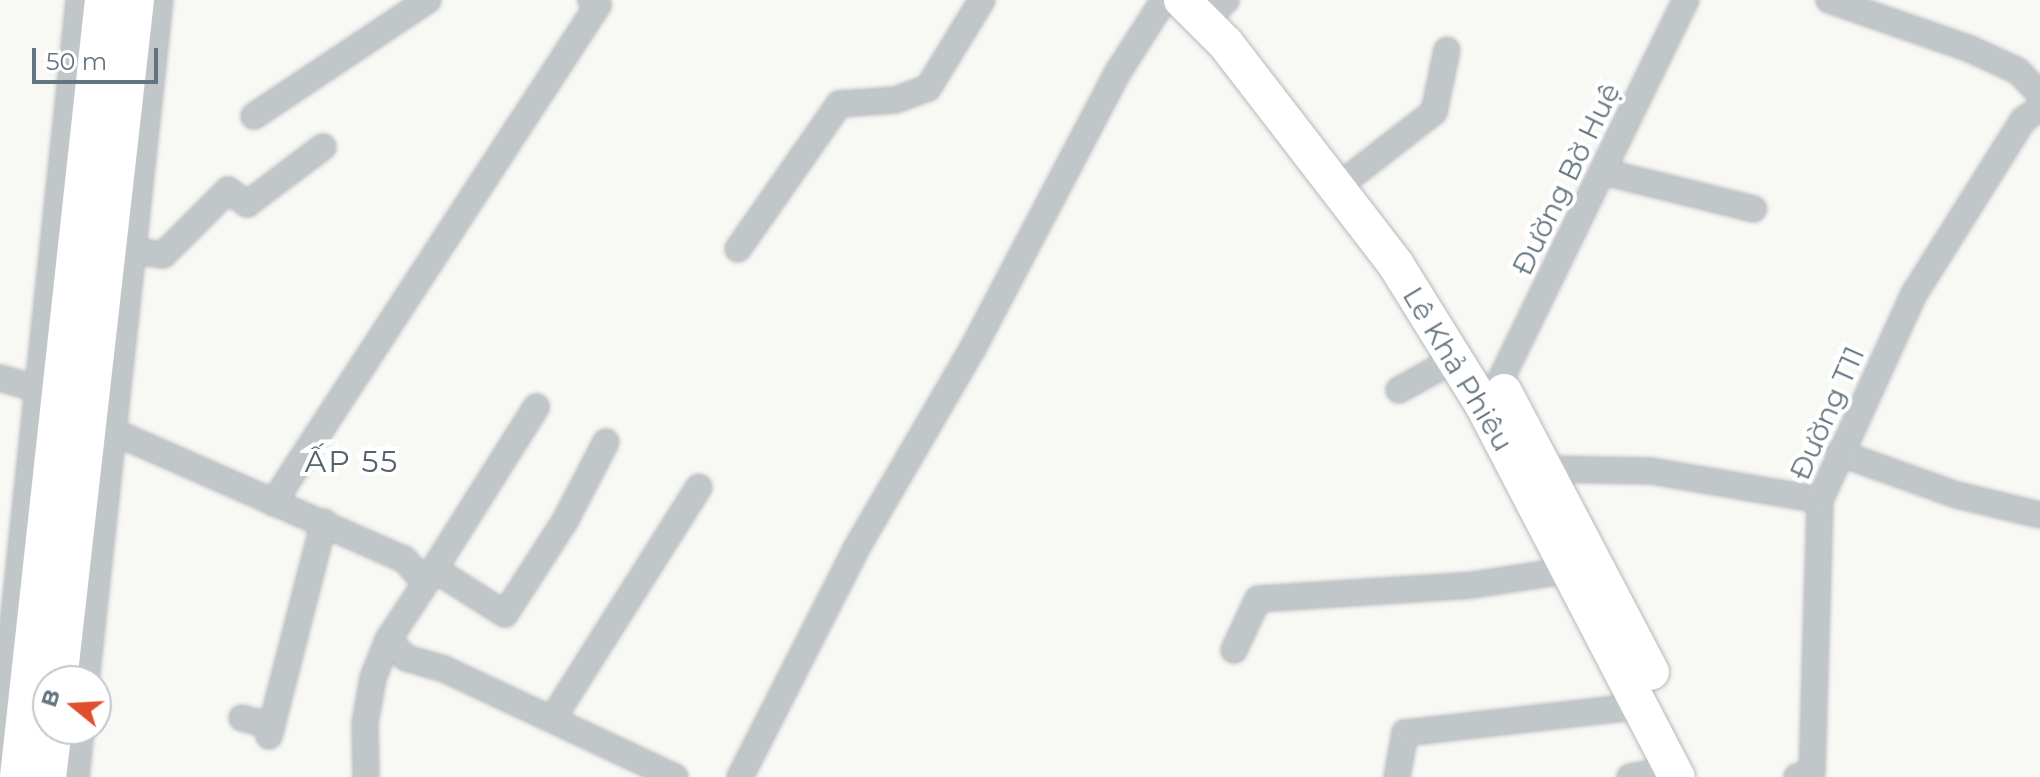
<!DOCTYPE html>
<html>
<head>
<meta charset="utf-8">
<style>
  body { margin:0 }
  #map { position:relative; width:2040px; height:777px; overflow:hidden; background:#f8f8f5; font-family:Montserrat,sans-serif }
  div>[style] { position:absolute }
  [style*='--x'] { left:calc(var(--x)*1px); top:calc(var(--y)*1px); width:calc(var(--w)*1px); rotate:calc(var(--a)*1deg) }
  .roads { filter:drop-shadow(0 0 2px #b5b9bc) drop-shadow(0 0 2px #b5b9bc) }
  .minor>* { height:24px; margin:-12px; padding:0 12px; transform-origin:12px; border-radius:12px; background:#c1c6c9 }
  .highway>* { height:36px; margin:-18px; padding:0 18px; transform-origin:18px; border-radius:18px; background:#fff }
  span { translate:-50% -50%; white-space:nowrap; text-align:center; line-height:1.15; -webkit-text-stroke:8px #fff; paint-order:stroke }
  .street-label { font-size:28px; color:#637580 }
  .neighbourhood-label { font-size:30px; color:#55626b; letter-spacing:2px }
  .north { position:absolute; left:32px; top:665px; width:80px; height:80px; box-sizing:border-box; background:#fff; border:2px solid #c1c8cc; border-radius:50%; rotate:288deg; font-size:22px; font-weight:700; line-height:32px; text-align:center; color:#637580 }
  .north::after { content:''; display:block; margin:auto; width:28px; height:36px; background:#e04e2d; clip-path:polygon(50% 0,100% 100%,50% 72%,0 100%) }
  .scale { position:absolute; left:32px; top:48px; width:126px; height:36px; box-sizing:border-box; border:4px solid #637580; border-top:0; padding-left:10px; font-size:24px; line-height:28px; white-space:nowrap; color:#637580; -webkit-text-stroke:6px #fff; paint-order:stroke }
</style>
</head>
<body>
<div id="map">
  <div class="roads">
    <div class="minor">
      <div style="--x:1829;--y:0;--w:147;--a:19.1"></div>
      <div style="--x:1968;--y:48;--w:55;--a:24.7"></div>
      <div style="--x:2018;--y:71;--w:32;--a:46"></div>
      <div style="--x:1219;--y:7;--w:10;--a:-45"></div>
      <div style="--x:254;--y:116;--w:209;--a:-33.7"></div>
      <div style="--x:1604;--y:172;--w:154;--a:13.9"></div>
      <div style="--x:1354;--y:174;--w:101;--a:-37.8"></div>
      <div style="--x:1434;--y:112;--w:63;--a:-78.2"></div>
      <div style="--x:738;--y:249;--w:177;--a:-55.1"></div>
      <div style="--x:839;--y:104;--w:56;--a:-4.1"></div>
      <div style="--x:895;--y:100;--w:35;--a:-20"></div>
      <div style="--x:928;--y:88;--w:103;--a:-58.5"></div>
      <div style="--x:135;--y:251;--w:28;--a:8"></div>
      <div style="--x:163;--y:255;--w:92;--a:-45"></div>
      <div style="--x:228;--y:190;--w:24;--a:36"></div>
      <div style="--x:247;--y:204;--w:95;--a:-36.9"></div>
      <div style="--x:0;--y:378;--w:43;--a:16.3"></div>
      <div style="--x:1499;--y:383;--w:426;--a:-64"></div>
      <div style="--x:1399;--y:390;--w:64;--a:-29"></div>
      <div style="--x:114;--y:432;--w:317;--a:23.7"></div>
      <div style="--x:404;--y:559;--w:25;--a:48"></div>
      <div style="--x:421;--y:578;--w:9;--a:77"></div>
      <div style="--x:423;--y:587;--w:64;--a:123.4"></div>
      <div style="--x:388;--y:640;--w:25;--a:45"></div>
      <div style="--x:406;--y:658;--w:40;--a:16"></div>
      <div style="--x:444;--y:669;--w:255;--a:25.1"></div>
      <div style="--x:1839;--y:453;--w:125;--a:19.6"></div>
      <div style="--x:1957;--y:495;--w:85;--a:13.5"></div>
      <div style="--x:1546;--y:469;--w:105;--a:1.1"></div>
      <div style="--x:1651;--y:471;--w:171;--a:9.7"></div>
      <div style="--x:273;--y:503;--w:595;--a:-56.87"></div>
      <div style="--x:598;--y:5;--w:9;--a:-144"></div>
      <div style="--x:434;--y:569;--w:84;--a:32.4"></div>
      <div style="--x:505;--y:614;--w:111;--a:-57.2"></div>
      <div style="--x:565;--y:521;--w:89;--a:-62.6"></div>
      <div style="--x:426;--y:582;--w:207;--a:-57.8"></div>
      <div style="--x:1234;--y:650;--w:56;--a:-64.8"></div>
      <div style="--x:1258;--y:599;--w:214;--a:-3.7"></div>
      <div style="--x:1472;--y:585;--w:99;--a:-8.7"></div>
      <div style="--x:86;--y:681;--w:685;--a:-83.8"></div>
      <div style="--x:242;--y:718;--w:31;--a:15"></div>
      <div style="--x:553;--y:718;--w:273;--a:-57.7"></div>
      <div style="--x:269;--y:736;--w:221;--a:-75.6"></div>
      <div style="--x:0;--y:747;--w:751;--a:-83.96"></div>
      <div style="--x:76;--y:777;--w:48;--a:-84.1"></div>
      <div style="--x:366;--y:777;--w:54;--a:-91.1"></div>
      <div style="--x:365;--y:723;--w:46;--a:-79.9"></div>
      <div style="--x:373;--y:678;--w:41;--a:-68.5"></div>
      <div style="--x:740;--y:777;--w:256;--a:-63"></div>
      <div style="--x:856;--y:549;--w:233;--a:-59.8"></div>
      <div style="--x:973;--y:348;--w:312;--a:-62.3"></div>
      <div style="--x:1118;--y:72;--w:85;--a:-57.4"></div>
      <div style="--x:1397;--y:777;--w:45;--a:-79.7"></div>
      <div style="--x:1405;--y:733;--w:239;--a:-6.5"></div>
      <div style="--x:1630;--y:777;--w:44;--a:-10.5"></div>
      <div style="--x:1797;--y:777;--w:16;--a:-18"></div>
      <div style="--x:1812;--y:772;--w:272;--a:-88.3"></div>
      <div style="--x:1820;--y:500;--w:226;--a:-65.5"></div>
      <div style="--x:1914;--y:294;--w:205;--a:-57.9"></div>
      <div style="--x:2023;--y:120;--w:21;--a:-35"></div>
    </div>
    <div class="highway">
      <div style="--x:1182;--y:0;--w:62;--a:45"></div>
      <div style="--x:1226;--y:44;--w:279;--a:52.4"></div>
      <div style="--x:1396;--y:265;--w:163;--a:58.1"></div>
      <div style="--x:1482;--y:403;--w:422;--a:62.5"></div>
      <div style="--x:1504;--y:392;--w:316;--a:62.3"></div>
      <div style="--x:59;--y:681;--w:685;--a:-83.55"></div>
      <div style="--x:18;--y:777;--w:782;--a:-83.76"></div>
      <div style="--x:48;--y:777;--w:48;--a:-82.9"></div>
    </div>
  </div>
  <div class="street-label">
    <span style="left:1566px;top:179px;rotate:-64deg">Đường Bờ Huệ</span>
    <span style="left:1458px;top:369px;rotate:59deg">Lê Khả Phiêu</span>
    <span style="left:1827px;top:413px;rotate:-66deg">Đường T11</span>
  </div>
  <div class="neighbourhood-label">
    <span style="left:352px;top:462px">ẤP 55</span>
  </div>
  <div class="north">B</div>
  <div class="scale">50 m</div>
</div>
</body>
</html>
